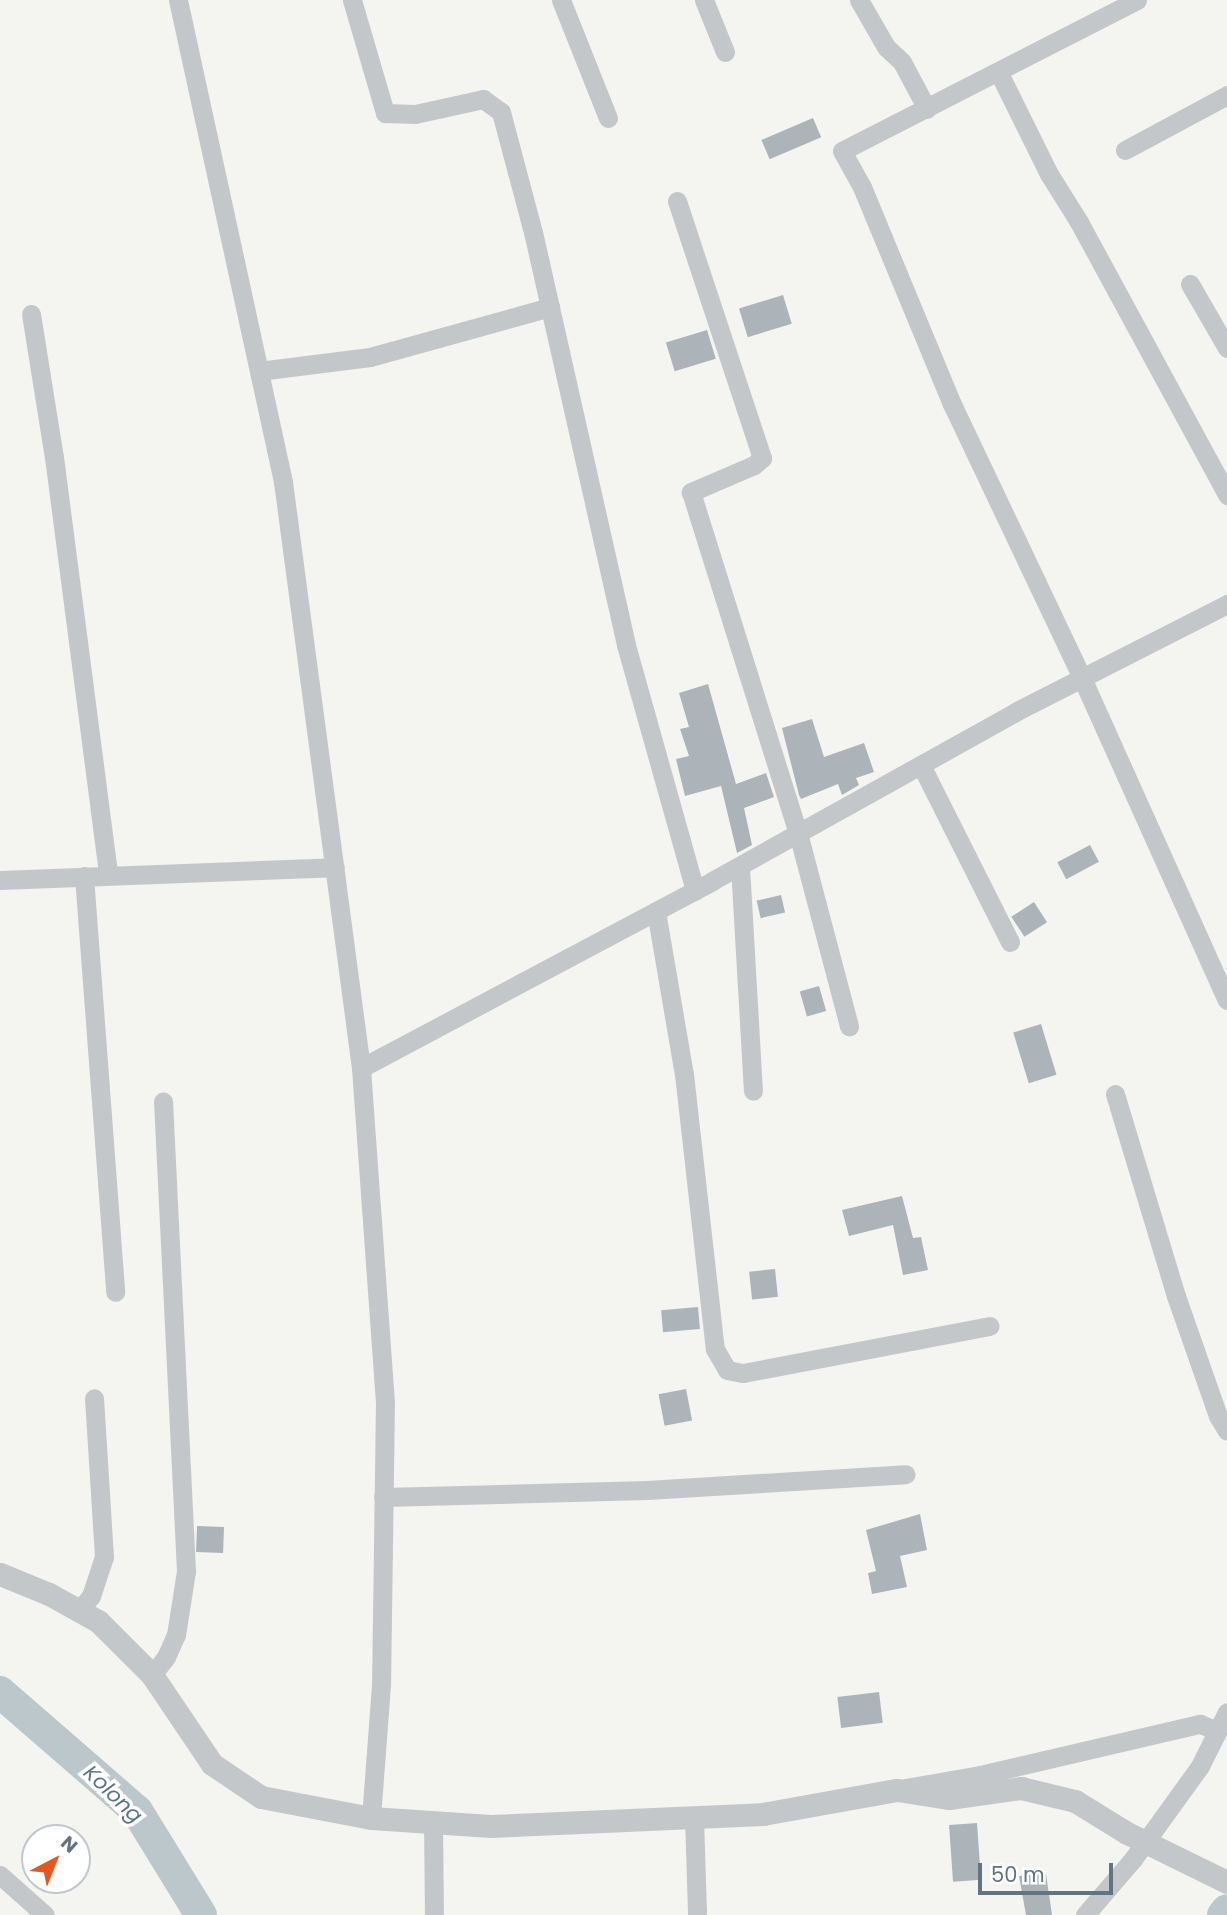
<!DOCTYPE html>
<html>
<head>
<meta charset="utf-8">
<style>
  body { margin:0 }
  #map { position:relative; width:1227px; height:1915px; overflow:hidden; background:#f4f5f0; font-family:Poppins,sans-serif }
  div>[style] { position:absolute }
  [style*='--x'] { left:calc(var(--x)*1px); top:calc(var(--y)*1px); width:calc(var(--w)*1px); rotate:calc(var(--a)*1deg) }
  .river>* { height:32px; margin:-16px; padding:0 16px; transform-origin:16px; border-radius:16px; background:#bcc7cc }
  .building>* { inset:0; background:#acb3b9; transform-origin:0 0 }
  .minor>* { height:19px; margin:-9.5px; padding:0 9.5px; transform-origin:9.5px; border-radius:9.5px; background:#c4c7ca }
  .tertiary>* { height:23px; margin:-11.5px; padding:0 11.5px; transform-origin:11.5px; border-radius:11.5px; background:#c4c7ca }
  .tertiary-bridge>* { height:23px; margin:-11.5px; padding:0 11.5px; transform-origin:11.5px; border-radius:11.5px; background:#c4c7ca }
  span { translate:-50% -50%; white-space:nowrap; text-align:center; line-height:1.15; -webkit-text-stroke:7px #fff; paint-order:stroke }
  .water-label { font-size:21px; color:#5e7580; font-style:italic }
  .north { position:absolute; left:21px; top:1824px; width:70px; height:70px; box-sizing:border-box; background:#fff; border:2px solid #c0c7cd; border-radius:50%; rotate:42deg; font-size:19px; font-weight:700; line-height:28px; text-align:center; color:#627382 }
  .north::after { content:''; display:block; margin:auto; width:24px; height:32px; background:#e8551d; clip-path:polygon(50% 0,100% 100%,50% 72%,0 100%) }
  .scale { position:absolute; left:978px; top:1863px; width:135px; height:32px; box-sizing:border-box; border:4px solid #627382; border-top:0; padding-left:9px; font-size:21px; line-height:24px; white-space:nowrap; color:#627382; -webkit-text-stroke:5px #fff; paint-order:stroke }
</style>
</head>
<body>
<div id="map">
  <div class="river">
    <div style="--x:0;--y:1692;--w:181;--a:41"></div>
    <div style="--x:137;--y:1811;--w:122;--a:58.4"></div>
    <div style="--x:1223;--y:1915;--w:6;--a:-51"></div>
  </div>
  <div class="building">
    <div style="left:813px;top:118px;width:21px;height:56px;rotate:67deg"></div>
    <div style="left:783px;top:295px;width:30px;height:46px;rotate:73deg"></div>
    <div style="left:707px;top:330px;width:30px;height:43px;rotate:73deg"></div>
    <div style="clip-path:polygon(708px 684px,736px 784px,766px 773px,774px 797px,744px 808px,752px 845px,737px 853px,721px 786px,685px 796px,676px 759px,689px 756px,680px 729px,689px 727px,679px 693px)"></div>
    <div style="clip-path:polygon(812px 719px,824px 757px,864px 743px,874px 772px,856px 778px,859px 785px,842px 795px,838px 784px,801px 799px,799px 795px,782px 728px)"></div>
    <div style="left:1090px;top:845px;width:19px;height:37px;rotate:62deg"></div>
    <div style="left:781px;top:895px;width:18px;height:25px;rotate:77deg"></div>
    <div style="left:1034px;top:902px;width:24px;height:27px;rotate:57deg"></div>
    <div style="left:819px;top:986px;width:26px;height:20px;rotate:74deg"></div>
    <div style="left:1041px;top:1024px;width:53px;height:29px;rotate:73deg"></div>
    <div style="clip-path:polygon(902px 1196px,913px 1238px,921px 1237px,928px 1270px,903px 1275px,893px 1225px,849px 1236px,842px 1210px)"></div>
    <div style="left:775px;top:1269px;width:28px;height:26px;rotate:84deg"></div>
    <div style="left:698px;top:1307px;width:22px;height:37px;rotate:85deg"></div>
    <div style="left:686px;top:1389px;width:32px;height:28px;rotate:79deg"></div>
    <div style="clip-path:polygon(920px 1514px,927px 1550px,900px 1556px,907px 1587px,872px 1594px,868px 1573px,876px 1571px,866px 1530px)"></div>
    <div style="left:197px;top:1526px;width:27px;height:26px;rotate:2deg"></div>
    <div style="left:879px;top:1692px;width:31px;height:42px;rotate:83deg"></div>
    <div style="left:977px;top:1823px;width:57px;height:28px;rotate:86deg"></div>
    <div style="clip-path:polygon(1046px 1874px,1052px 1915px,1026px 1915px,1019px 1876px)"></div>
  </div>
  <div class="minor">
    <div style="--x:178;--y:0;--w:493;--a:77.7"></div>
    <div style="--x:283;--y:482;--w:591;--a:82.42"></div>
    <div style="--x:361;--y:1068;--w:335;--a:85.9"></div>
    <div style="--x:385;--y:1402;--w:283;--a:90.8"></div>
    <div style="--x:381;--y:1685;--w:133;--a:94.3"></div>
    <div style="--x:352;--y:0;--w:118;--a:73.7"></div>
    <div style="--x:385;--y:113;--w:30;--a:2"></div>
    <div style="--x:415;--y:114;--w:70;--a:-12.4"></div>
    <div style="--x:483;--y:99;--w:22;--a:36"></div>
    <div style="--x:501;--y:112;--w:124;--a:75.1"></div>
    <div style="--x:533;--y:232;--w:423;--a:77.3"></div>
    <div style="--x:626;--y:645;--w:255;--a:74.3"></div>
    <div style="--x:561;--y:0;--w:127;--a:68.3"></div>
    <div style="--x:704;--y:0;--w:56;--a:68"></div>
    <div style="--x:859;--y:0;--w:54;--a:60.1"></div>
    <div style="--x:886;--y:47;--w:22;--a:43"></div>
    <div style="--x:902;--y:62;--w:53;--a:62"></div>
    <div style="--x:1137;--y:0;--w:331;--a:152.9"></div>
    <div style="--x:842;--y:151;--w:41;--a:60.9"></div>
    <div style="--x:862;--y:187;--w:235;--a:67.5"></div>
    <div style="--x:952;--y:404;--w:303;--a:64.6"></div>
    <div style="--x:1082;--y:678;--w:353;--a:65.8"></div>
    <div style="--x:999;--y:73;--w:113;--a:63.7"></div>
    <div style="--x:1049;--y:174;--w:57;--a:58"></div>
    <div style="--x:1079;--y:222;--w:311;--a:61.5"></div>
    <div style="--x:1125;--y:150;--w:116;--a:-28.3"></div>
    <div style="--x:677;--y:201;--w:271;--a:71.7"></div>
    <div style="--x:762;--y:458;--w:11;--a:139"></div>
    <div style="--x:754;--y:465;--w:69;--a:156.8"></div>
    <div style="--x:691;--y:492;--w:357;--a:72.6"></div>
    <div style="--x:798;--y:833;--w:200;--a:75.2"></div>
    <div style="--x:1190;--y:284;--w:74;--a:60"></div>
    <div style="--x:31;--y:314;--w:145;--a:80.9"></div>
    <div style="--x:54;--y:457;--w:421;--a:82.6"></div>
    <div style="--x:259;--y:371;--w:112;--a:-7.2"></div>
    <div style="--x:370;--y:357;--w:187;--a:-15.5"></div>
    <div style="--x:921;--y:765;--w:198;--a:63.3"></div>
    <div style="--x:740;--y:866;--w:225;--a:86.7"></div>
    <div style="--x:84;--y:876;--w:417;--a:85.7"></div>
    <div style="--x:0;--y:880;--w:335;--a:-2.2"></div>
    <div style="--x:656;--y:911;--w:165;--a:80.3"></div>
    <div style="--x:684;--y:1074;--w:277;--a:83.6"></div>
    <div style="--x:715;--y:1349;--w:24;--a:60"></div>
    <div style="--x:727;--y:1370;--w:16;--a:11"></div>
    <div style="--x:743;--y:1373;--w:251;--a:-10.8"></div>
    <div style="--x:361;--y:1068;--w:398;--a:-28"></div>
    <div style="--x:712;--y:881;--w:349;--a:-29.1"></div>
    <div style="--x:1017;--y:711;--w:236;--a:-27"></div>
    <div style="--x:1115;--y:1094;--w:211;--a:73.2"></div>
    <div style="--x:1176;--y:1296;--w:127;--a:70.7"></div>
    <div style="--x:1218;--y:1416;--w:17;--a:59"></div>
    <div style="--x:383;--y:1497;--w:264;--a:-1.5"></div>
    <div style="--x:647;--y:1490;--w:259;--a:-3.5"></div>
    <div style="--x:79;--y:1610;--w:18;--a:-49"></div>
    <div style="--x:91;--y:1596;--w:41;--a:-71.6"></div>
    <div style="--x:104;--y:1557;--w:159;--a:-93.6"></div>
    <div style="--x:152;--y:1675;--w:23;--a:-52"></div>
    <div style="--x:166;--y:1657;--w:24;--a:-66"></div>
    <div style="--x:176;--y:1635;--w:65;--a:-81.1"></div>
    <div style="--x:186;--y:1571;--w:470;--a:-92.8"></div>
    <div style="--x:905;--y:1788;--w:76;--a:-9.8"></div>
    <div style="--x:980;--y:1775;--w:226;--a:-13.1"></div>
    <div style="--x:1200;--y:1724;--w:19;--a:21"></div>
    <div style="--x:694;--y:1817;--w:98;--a:88.2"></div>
    <div style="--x:433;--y:1822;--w:93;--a:89.4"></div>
    <div style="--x:0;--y:1875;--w:60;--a:41.6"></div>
    <div style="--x:1085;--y:1915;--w:74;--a:-49.4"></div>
    <div style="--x:1133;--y:1859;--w:115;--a:-54.2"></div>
    <div style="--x:1200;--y:1766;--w:60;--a:-63.4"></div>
  </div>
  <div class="tertiary">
    <div style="--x:0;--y:1574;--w:53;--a:22.2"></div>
    <div style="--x:49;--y:1594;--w:56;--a:28.9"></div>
    <div style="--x:98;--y:1621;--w:76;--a:45"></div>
    <div style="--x:152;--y:1675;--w:107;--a:56"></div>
    <div style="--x:212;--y:1764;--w:59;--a:34"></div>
    <div style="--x:261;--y:1797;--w:112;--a:10.8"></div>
    <div style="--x:371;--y:1818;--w:120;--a:3.8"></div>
    <div style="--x:491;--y:1826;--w:272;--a:-2.5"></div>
    <div style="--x:763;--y:1814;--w:136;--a:-10.2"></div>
    <div style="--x:897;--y:1790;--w:53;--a:8.7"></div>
    <div style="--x:949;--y:1798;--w:73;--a:-7.9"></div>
    <div style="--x:1021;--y:1788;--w:56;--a:13.5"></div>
    <div style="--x:1075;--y:1801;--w:61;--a:31.6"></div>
  </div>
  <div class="tertiary-bridge">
    <div style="--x:1127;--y:1833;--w:111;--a:26.1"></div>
  </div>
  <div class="water-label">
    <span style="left:113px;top:1794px;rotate:44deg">Kolong</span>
  </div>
  <div class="north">N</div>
  <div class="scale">50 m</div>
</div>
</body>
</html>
